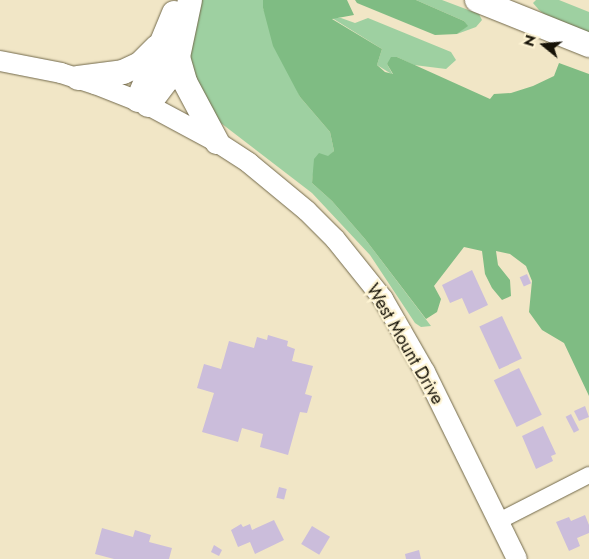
<!DOCTYPE html>
<html>
<head>
<meta charset="utf-8">
<style>
  body { margin:0 }
  #map { position:relative; width:589px; height:559px; overflow:hidden; background:#f1e6c6; font-family:Jost,sans-serif }
  div>[style] { position:absolute }
  [style*='--x'] { left:calc(var(--x)*1px); top:calc(var(--y)*1px); width:calc(var(--w)*1px); rotate:calc(var(--a)*1deg) }
  .green>* { inset:0; background:#9ed0a1 }
  .forest>* { inset:0; background:#7fbc83 }
  .building>* { inset:0; background:#cbbddb; transform-origin:0 0 }
  .roads { filter:drop-shadow(0 0 1px #72694b) drop-shadow(0 0 1px #72694b) }
  .minor>* { height:16px; margin:-8px; padding:0 8px; transform-origin:8px; border-radius:8px; background:#fff }
  .major>* { height:20px; margin:-10px; padding:0 10px; transform-origin:10px; border-radius:10px; background:#fff }
  .highway>* { height:24px; margin:-12px; padding:0 12px; transform-origin:12px; border-radius:12px; background:#fff }
  span { translate:-50% -50%; white-space:nowrap; text-align:center; line-height:1.15; -webkit-text-stroke:4.5px #fef4d3; paint-order:stroke }
  .street-label { font-size:18px; color:#161207 }
  .north { position:absolute; left:519px; top:20px; width:50px; height:50px; -webkit-text-stroke:4px #fef4d3; paint-order:stroke; rotate:287deg; font-size:14px; font-weight:700; line-height:20px; text-align:center; color:#161207 }
  .north::after { content:''; display:block; margin:auto; width:18px; height:22px; background:#161207; clip-path:polygon(50% 0,100% 100%,50% 72%,0 100%) }
</style>
</head>
<body>
<div id="map">
  <div class="green">
    <div style="clip-path:polygon(195px 0,263px 0,263px 8px,300px 97px,330px 132px,334px 151px,313px 175px,312px 183px,332px 201px,365px 239px,431px 326px,421px 327px,415px 323px,370px 255px,312px 193px,213px 117px,188px 64px)"></div>
    <div style="clip-path:polygon(416px 0,442px 0,479px 14px,482px 20px,476px 27px,457px 34px,467px 26px,464px 21px)"></div>
    <div style="clip-path:polygon(536px 0,559px 0,589px 12px,589px 37px,558px 25px,539px 10px,533px 3px)"></div>
    <div style="clip-path:polygon(332px 18px,341px 18px,355px 23px,368px 18px,451px 52px,456px 60px,446px 69px,414px 65px,397px 57px,387px 64px,393px 75px,377px 65px,382px 49px)"></div>
  </div>
  <div class="forest">
    <div style="clip-path:polygon(263px 0,347px 0,354px 15px,332px 19px,382px 49px,377px 65px,385px 72px,393px 74px,387px 64px,391px 57px,397px 57px,490px 99px,494px 94px,511px 93px,533px 86px,554px 76px,559px 63px,589px 74px,589px 396px,564px 343px,542px 330px,529px 312px,532px 281px,526px 266px,510px 254px,496px 251px,498px 265px,510px 280px,511px 296px,502px 300px,492px 288px,485px 274px,482px 251px,464px 247px,434px 286px,441px 299px,437px 312px,426px 319px,365px 239px,332px 201px,312px 183px,314px 159px,319px 153px,328px 156px,334px 151px,330px 132px,300px 97px,273px 46px,263px 8px)"></div>
    <div style="clip-path:polygon(355px 0,416px 0,464px 21px,468px 26px,457px 34px,435px 35px,357px 3px)"></div>
  </div>
  <div class="building">
    <div style="clip-path:polygon(472px 270px,488px 305px,469px 314px,462px 298px,450px 303px,442px 285px)"></div>
    <div style="left:527px;top:274px;width:10px;height:8px;rotate:66deg"></div>
    <div style="left:502px;top:316px;width:47px;height:25px;rotate:65deg"></div>
    <div style="clip-path:polygon(268px 335px,288px 341px,287px 346px,295px 349px,292px 361px,313px 366px,305px 394px,312px 396px,307px 413px,300px 412px,288px 455px,260px 447px,263px 434px,242px 428px,238px 442px,202px 432px,214px 393px,197px 388px,204px 364px,221px 369px,229px 341px,254px 348px,257px 337px,267px 340px)"></div>
    <div style="left:519px;top:368px;width:52px;height:28px;rotate:64deg"></div>
    <div style="clip-path:polygon(585px 406px,589px 417px,579px 421px,574px 411px)"></div>
    <div style="left:571px;top:414px;width:18px;height:6px;rotate:63deg"></div>
    <div style="clip-path:polygon(543px 426px,556px 454px,551px 456px,553px 461px,536px 469px,522px 436px)"></div>
    <div style="left:279px;top:487px;width:8px;height:11px;rotate:14deg"></div>
    <div style="clip-path:polygon(585px 515px,589px 525px,589px 533px,577px 538px,580px 546px,569px 551px,556px 522px,569px 517px,571px 521px)"></div>
    <div style="clip-path:polygon(274px 520px,284px 540px,255px 554px,250px 542px,238px 547px,231px 530px,241px 524px,243px 527px,250px 524px,252px 530px)"></div>
    <div style="left:312px;top:526px;width:21px;height:21px;rotate:31deg"></div>
    <div style="clip-path:polygon(102px 528px,133px 537px,135px 530px,151px 535px,149px 542px,172px 548px,169px 559px,114px 559px,95px 554px)"></div>
    <div style="clip-path:polygon(214px 545px,222px 550px,219px 556px,211px 552px)"></div>
    <div style="clip-path:polygon(419px 550px,421px 559px,406px 559px,405px 554px)"></div>
  </div>
  <div class="roads">
    <div class="minor">
      <div style="--x:499;--y:521;--w:101;--a:-27.1"></div>
    </div>
    <div class="major">
      <div style="--x:0;--y:61;--w:62;--a:11.1"></div>
      <div style="--x:61;--y:73;--w:36;--a:18"></div>
      <div style="--x:95;--y:84;--w:57;--a:21.6"></div>
      <div style="--x:148;--y:105;--w:78;--a:28.2"></div>
      <div style="--x:217;--y:142;--w:38;--a:33"></div>
      <div style="--x:249;--y:163;--w:75;--a:39.6"></div>
      <div style="--x:307;--y:211;--w:40;--a:45"></div>
      <div style="--x:335;--y:239;--w:77;--a:51.3"></div>
      <div style="--x:383;--y:299;--w:84;--a:60.1"></div>
      <div style="--x:425;--y:372;--w:208;--a:63.8"></div>
    </div>
    <div class="highway">
      <div style="--x:477;--y:0;--w:121;--a:21.9"></div>
      <div style="--x:178;--y:57;--w:26;--a:74"></div>
      <div style="--x:185;--y:82;--w:68;--a:61.9"></div>
      <div style="--x:78;--y:78;--w:45;--a:-7.6"></div>
      <div style="--x:123;--y:72;--w:19;--a:-25"></div>
      <div style="--x:140;--y:64;--w:24;--a:-45"></div>
      <div style="--x:138;--y:100;--w:94;--a:-67.5"></div>
      <div style="--x:148;--y:105;--w:31;--a:-53"></div>
      <div style="--x:167;--y:80;--w:25;--a:-64"></div>
      <div style="--x:178;--y:57;--w:58;--a:-78.1"></div>
    </div>
  </div>
  <div class="street-label">
    <span style="left:405px;top:344px;rotate:60deg">West Mount Drive</span>
  </div>
  <div class="north">N</div>
</div>
</body>
</html>
